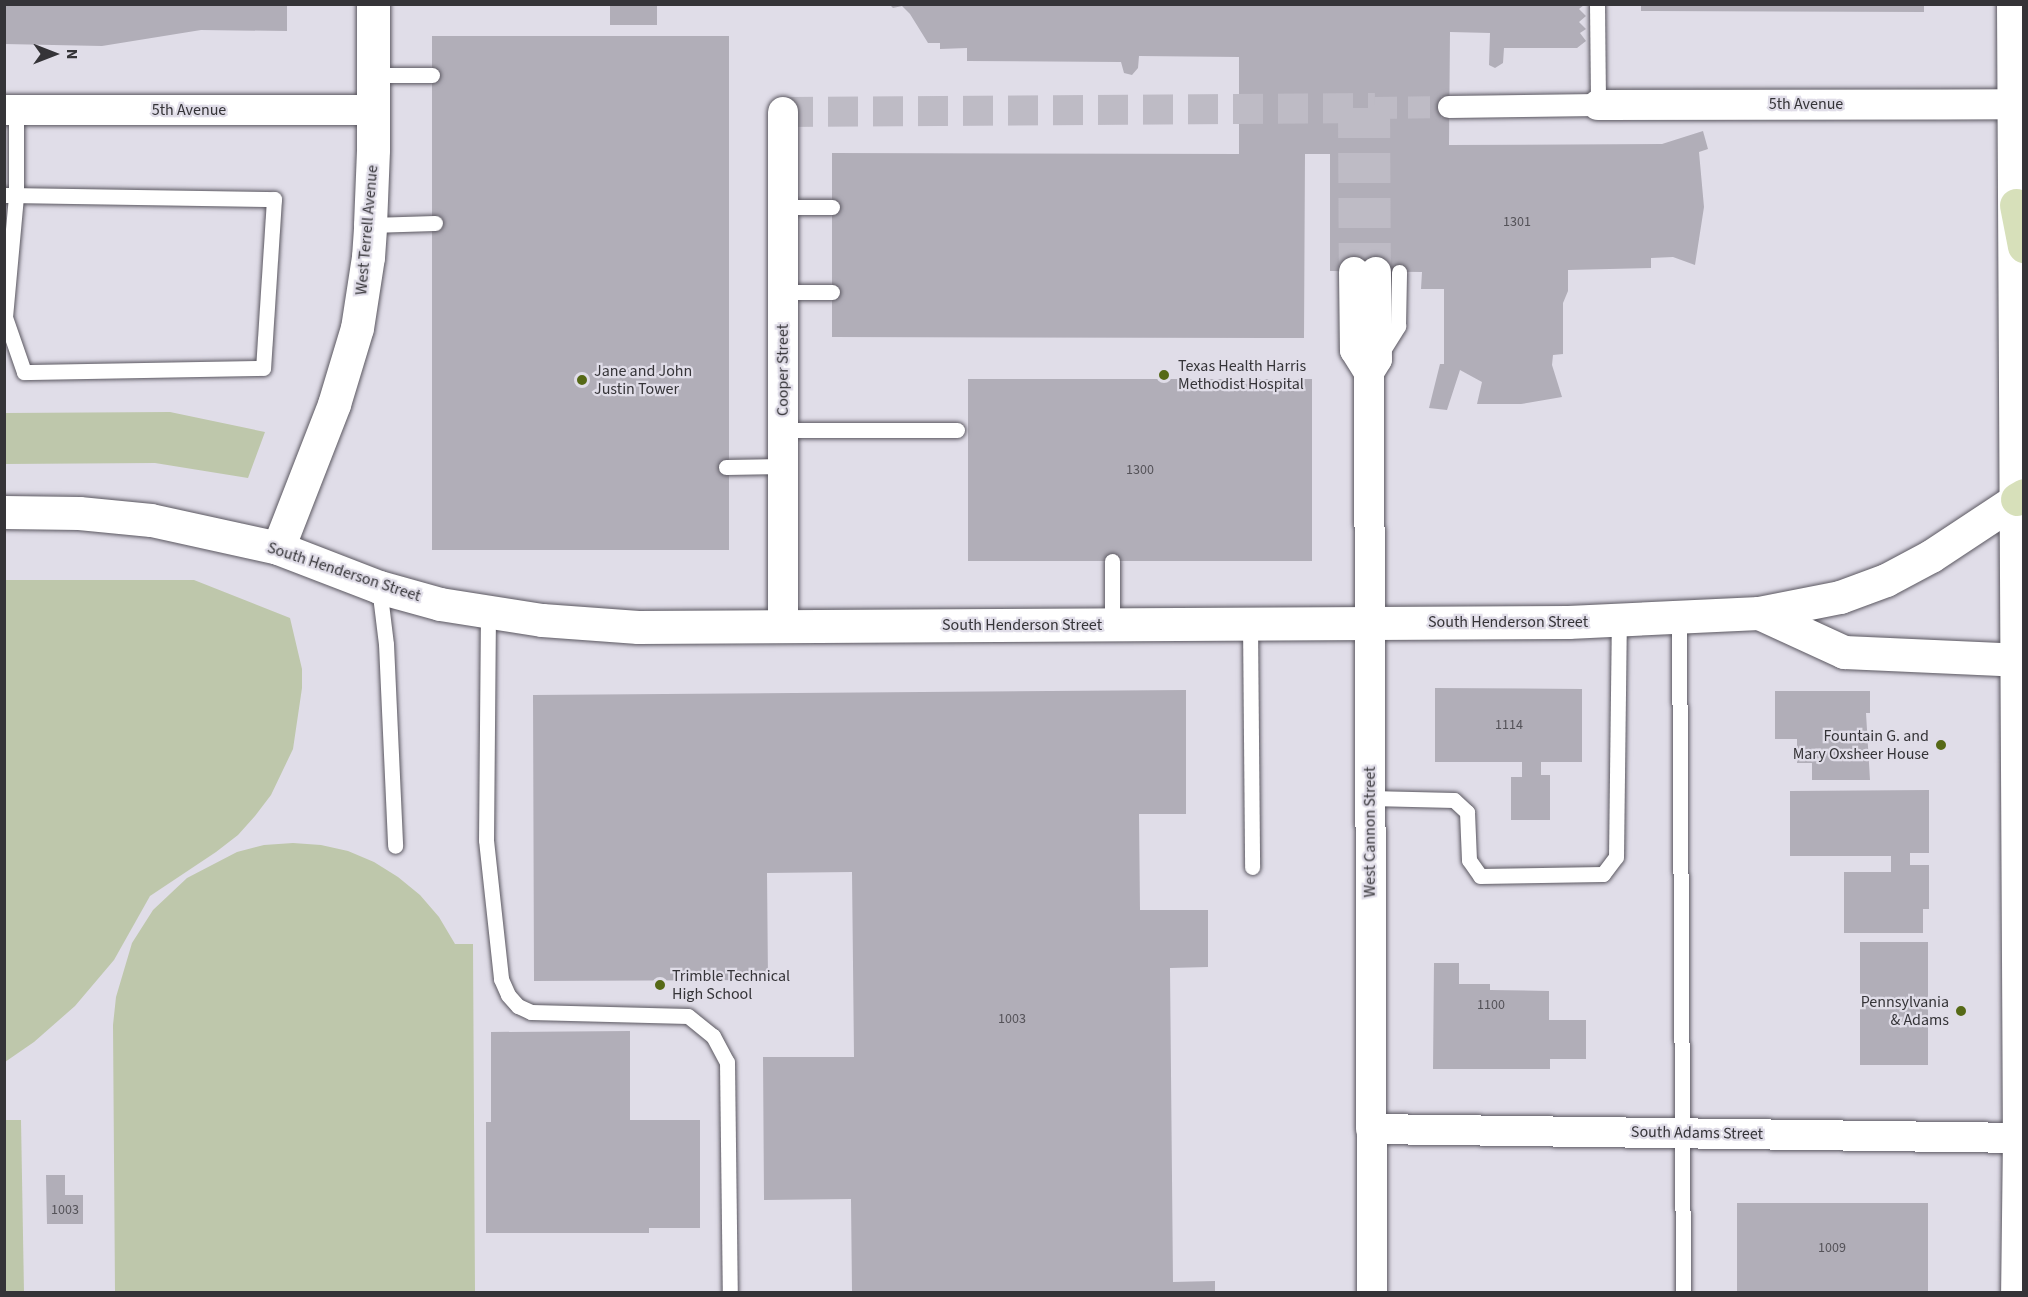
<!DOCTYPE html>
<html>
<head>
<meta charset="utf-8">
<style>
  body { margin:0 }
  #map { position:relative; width:2028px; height:1297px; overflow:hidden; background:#e0dde8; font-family:"Source Sans 3",sans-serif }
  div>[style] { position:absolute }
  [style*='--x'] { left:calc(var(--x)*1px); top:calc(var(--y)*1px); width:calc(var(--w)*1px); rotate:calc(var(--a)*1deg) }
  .green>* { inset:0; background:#bec7ab }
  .building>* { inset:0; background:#b1aeb8; transform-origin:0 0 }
  .pedestrian-tunnel>* { height:22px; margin-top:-11px; transform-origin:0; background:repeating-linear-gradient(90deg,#bebbc5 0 22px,transparent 0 33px) }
  .minor-tunnel>* { height:30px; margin-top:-15px; transform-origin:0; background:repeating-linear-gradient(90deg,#bebbc5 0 30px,transparent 0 45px) }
  .roads { filter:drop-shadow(0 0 2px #5a5760) drop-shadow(0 0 2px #5a5760) }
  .service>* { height:15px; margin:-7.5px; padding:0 7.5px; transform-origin:7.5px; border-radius:7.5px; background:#fff }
  .pedestrian>* { height:22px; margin:-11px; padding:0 11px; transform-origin:11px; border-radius:11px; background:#fff }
  .minor>* { height:30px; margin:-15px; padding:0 15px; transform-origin:15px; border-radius:15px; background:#fff }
  .tertiary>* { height:33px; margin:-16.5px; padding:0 16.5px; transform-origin:16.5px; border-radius:16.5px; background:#fff }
  .secondary>* { height:33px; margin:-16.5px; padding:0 16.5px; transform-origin:16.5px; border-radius:16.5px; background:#d7e0ba }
  .dots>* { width:16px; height:16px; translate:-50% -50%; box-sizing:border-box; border:3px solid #e0dde8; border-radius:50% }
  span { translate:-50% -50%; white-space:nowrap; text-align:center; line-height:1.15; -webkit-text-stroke:4.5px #e0dde8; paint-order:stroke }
  .number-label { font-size:14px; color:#545258 }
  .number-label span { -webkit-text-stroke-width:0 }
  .street-label { font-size:16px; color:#353438 }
  .poi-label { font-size:16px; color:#353438 }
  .left { translate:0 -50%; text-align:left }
  .right { translate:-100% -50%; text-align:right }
  .frame { position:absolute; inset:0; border:6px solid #353438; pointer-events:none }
  .north { position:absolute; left:24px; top:24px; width:60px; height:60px; -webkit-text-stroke:4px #e0dde8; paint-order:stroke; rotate:90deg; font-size:16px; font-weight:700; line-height:24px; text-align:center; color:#353438 }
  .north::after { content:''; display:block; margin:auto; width:21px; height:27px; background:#353438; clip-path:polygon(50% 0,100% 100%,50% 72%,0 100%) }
</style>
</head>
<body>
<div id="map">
  <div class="green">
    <div style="clip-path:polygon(170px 412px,265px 432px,248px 478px,155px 463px,5px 464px,5px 413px)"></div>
    <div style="clip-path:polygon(5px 580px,194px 580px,290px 618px,302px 669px,302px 688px,293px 749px,271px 795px,255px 816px,238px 835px,216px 852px,150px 896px,114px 960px,75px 1006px,34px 1042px,5px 1062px)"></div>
    <div style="clip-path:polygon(293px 843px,321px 845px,348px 851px,374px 862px,398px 877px,420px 895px,439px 917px,455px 944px,473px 944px,475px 1292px,115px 1292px,113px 1025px,116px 997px,132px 943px,153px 910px,187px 878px,237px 852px,264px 845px)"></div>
    <div style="clip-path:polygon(5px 1120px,21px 1120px,24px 1292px,5px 1292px)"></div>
  </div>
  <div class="building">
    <div style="clip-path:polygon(4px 4px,287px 4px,287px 31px,201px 30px,102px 46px,4px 44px)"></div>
    <div style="left:610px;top:4px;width:47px;height:21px"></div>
    <div style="clip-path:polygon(889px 4px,1584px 5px,1579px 9px,1586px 16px,1579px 22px,1586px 29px,1580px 33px,1586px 41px,1577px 48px,1504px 48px,1503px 63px,1495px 68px,1489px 65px,1490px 33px,1450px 32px,1449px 145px,1662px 144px,1703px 131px,1708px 149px,1699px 152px,1704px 207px,1695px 265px,1673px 257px,1651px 258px,1651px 268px,1568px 270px,1568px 291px,1563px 303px,1563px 354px,1553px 355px,1552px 365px,1562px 397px,1521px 404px,1477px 404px,1482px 382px,1460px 370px,1447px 410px,1429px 408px,1440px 364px,1444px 364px,1444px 289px,1421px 289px,1422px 272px,1330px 271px,1330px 154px,1305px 154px,1304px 338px,832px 337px,832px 153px,1239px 154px,1239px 57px,1139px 56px,1138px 68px,1132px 75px,1124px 73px,1121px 62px,967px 61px,967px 48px,940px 49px,940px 43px,928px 43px,910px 14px,902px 6px,893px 8px)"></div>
    <div style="clip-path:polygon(1641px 4px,1924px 4px,1924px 12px,1652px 11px,1641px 11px)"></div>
    <div style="left:729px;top:36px;width:514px;height:297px;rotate:90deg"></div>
    <div style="left:968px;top:379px;width:344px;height:182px"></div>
    <div style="clip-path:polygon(1435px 688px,1582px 689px,1582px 762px,1541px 762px,1541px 775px,1550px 775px,1550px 820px,1511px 820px,1511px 777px,1522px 777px,1522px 762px,1435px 762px)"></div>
    <div style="clip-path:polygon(1186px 690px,1186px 814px,1139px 814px,1140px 910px,1208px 910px,1208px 967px,1170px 968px,1173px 1282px,1215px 1281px,1215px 1292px,852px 1292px,851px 1199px,764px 1200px,763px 1057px,854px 1057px,852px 872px,767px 873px,768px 980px,534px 981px,533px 695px)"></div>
    <div style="clip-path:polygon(1775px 691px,1870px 691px,1870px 713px,1866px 713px,1870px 780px,1812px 780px,1812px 763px,1797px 763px,1797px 739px,1775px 739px)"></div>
    <div style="clip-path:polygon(1929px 790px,1929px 853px,1910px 853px,1910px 865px,1929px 865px,1929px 909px,1923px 909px,1923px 933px,1844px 933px,1844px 872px,1891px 872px,1891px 856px,1790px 856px,1790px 791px)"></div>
    <div style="left:1860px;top:942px;width:68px;height:123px"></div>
    <div style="clip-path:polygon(1434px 963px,1459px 963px,1459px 984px,1490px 984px,1490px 990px,1549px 991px,1549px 1020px,1586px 1020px,1586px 1059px,1550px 1059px,1550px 1069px,1433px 1069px)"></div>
    <div style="clip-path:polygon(630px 1031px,630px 1120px,700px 1120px,700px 1228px,649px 1228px,649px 1233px,486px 1233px,486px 1122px,491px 1122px,491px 1032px)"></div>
    <div style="clip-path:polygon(46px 1175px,65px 1175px,65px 1195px,83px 1195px,83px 1224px,47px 1224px)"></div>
    <div style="left:1737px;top:1203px;width:191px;height:89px"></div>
  </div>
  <div class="pedestrian-tunnel">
    <div style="--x:1375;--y:108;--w:74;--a:-0.8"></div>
  </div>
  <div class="minor-tunnel">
    <div style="--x:1353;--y:108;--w:164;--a:89.7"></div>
    <div style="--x:783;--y:112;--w:592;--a:-0.39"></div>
    <div style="--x:1375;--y:108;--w:164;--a:89.7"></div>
  </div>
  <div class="roads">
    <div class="service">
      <div style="--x:1597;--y:4;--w:101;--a:89.4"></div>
      <div style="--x:373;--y:75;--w:59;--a:0"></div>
      <div style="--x:4;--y:195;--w:12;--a:0"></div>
      <div style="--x:16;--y:195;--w:85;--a:-90"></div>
      <div style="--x:16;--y:195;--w:258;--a:0.9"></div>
      <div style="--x:274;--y:199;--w:169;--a:93.7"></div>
      <div style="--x:263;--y:368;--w:239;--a:179"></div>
      <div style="--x:24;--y:372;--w:58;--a:-109.1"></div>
      <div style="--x:5;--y:317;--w:122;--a:-84.8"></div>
      <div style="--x:783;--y:207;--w:49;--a:0"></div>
      <div style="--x:370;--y:225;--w:65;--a:-1.8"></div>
      <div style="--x:783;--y:292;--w:49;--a:0"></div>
      <div style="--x:1382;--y:352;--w:31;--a:-58"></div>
      <div style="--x:1398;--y:326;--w:54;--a:-88.9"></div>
      <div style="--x:783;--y:430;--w:174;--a:0"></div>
      <div style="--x:726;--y:467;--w:57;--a:-1"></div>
      <div style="--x:1112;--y:561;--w:63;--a:90"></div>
      <div style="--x:379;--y:587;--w:57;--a:83"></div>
      <div style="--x:386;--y:644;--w:202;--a:87.4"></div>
      <div style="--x:488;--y:612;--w:228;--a:90.5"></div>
      <div style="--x:486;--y:840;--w:140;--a:83.8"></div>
      <div style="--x:501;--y:979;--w:17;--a:66"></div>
      <div style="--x:508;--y:995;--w:15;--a:48"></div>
      <div style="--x:518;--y:1006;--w:14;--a:25"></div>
      <div style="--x:531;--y:1012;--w:157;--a:1.5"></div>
      <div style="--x:688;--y:1016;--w:32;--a:39"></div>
      <div style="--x:713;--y:1036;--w:30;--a:62"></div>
      <div style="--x:727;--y:1062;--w:230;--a:89.3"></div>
      <div style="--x:1679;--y:619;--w:673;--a:89.66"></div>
      <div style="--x:1250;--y:623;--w:244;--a:89.5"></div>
      <div style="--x:1370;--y:798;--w:84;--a:1.4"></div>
      <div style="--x:1454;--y:800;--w:18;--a:43"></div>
      <div style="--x:1467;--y:812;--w:48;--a:87.6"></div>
      <div style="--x:1469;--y:860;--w:19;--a:55"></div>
      <div style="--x:1480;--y:876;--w:123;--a:-0.9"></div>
      <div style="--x:1603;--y:874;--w:21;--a:-53"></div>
      <div style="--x:1616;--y:857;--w:237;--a:-89.3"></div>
    </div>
    <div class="pedestrian">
      <div style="--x:1449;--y:107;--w:149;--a:-0.8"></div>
    </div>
    <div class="minor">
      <div style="--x:1598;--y:105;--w:416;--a:-0.1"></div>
      <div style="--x:4;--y:110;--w:369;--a:0"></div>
      <div style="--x:783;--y:112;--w:515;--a:90"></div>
      <div style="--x:1354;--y:272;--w:78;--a:89.3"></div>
      <div style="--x:1355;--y:350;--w:26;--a:58"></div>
      <div style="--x:1369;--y:372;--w:920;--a:89.81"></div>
      <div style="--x:1369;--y:372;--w:15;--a:-58"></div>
      <div style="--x:1377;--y:359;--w:87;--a:-90.7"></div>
      <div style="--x:1371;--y:1129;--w:653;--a:0.79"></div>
    </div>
    <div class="tertiary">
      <div style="--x:2013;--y:4;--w:1132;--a:89.7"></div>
      <div style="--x:2019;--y:1136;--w:156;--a:90.7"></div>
      <div style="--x:4;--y:512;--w:75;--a:0.8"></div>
      <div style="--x:79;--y:513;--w:72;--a:5.6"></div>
      <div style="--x:151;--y:520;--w:130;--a:12.4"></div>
      <div style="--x:278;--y:548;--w:108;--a:21.1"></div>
      <div style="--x:379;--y:587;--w:63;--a:15.6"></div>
      <div style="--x:440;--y:604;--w:103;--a:8.9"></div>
      <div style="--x:542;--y:620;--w:96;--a:4.2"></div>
      <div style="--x:638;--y:627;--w:930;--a:-0.31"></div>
      <div style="--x:1568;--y:622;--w:191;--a:-2.7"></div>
      <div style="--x:1759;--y:613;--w:83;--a:-11.2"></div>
      <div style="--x:1840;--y:597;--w:49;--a:-20.3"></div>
      <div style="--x:1886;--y:580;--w:51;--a:-28.1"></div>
      <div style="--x:1931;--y:556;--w:103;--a:-33.5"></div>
      <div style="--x:278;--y:548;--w:155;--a:-68.7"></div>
      <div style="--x:334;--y:404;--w:79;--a:-73.2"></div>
      <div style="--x:357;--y:328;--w:72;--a:-81.2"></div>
      <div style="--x:368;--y:257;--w:32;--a:-86"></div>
      <div style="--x:370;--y:225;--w:76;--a:-87.7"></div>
      <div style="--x:373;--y:149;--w:145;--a:-90"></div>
      <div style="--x:1759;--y:613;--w:94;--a:24.6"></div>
      <div style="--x:1844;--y:652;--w:173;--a:2.6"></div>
    </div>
    <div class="secondary">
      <div style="--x:2016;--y:205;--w:42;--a:79"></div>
      <div style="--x:2017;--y:499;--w:8;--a:-30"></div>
    </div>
  </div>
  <div class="dots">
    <div style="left:1164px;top:375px;background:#566916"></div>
    <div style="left:582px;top:380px;background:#566916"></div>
    <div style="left:1941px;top:745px;background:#566916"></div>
    <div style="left:660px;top:985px;background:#566916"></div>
    <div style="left:1961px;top:1011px;background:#566916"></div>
  </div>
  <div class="number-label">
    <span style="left:1517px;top:222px">1301</span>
    <span style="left:1140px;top:470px">1300</span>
    <span style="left:1509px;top:725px">1114</span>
    <span style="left:1491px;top:1005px">1100</span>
    <span style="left:1012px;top:1019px">1003</span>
    <span style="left:65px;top:1210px">1003</span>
    <span style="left:1832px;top:1248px">1009</span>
  </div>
  <div class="street-label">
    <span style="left:1806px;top:104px">5th Avenue</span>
    <span style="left:189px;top:110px">5th Avenue</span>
    <span style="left:367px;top:230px;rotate:-85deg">West Terrell Avenue</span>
    <span style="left:783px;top:370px;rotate:-90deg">Cooper Street</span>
    <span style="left:344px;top:572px;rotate:18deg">South Henderson Street</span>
    <span style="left:1508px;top:622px">South Henderson Street</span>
    <span style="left:1022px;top:625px">South Henderson Street</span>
    <span style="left:1370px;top:832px;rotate:-90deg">West Cannon Street</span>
    <span style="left:1697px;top:1133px;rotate:1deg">South Adams Street</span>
  </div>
  <div class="poi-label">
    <span class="left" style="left:1178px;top:375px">Texas Health Harris<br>Methodist Hospital</span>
    <span class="left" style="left:594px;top:380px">Jane and John<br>Justin Tower</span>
    <span class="right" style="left:1929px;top:745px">Fountain G. and<br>Mary Oxsheer House</span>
    <span class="left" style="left:672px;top:985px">Trimble Technical<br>High School</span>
    <span class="right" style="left:1949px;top:1011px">Pennsylvania<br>&amp; Adams</span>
  </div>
  <div class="frame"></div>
  <div class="north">N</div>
</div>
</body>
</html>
